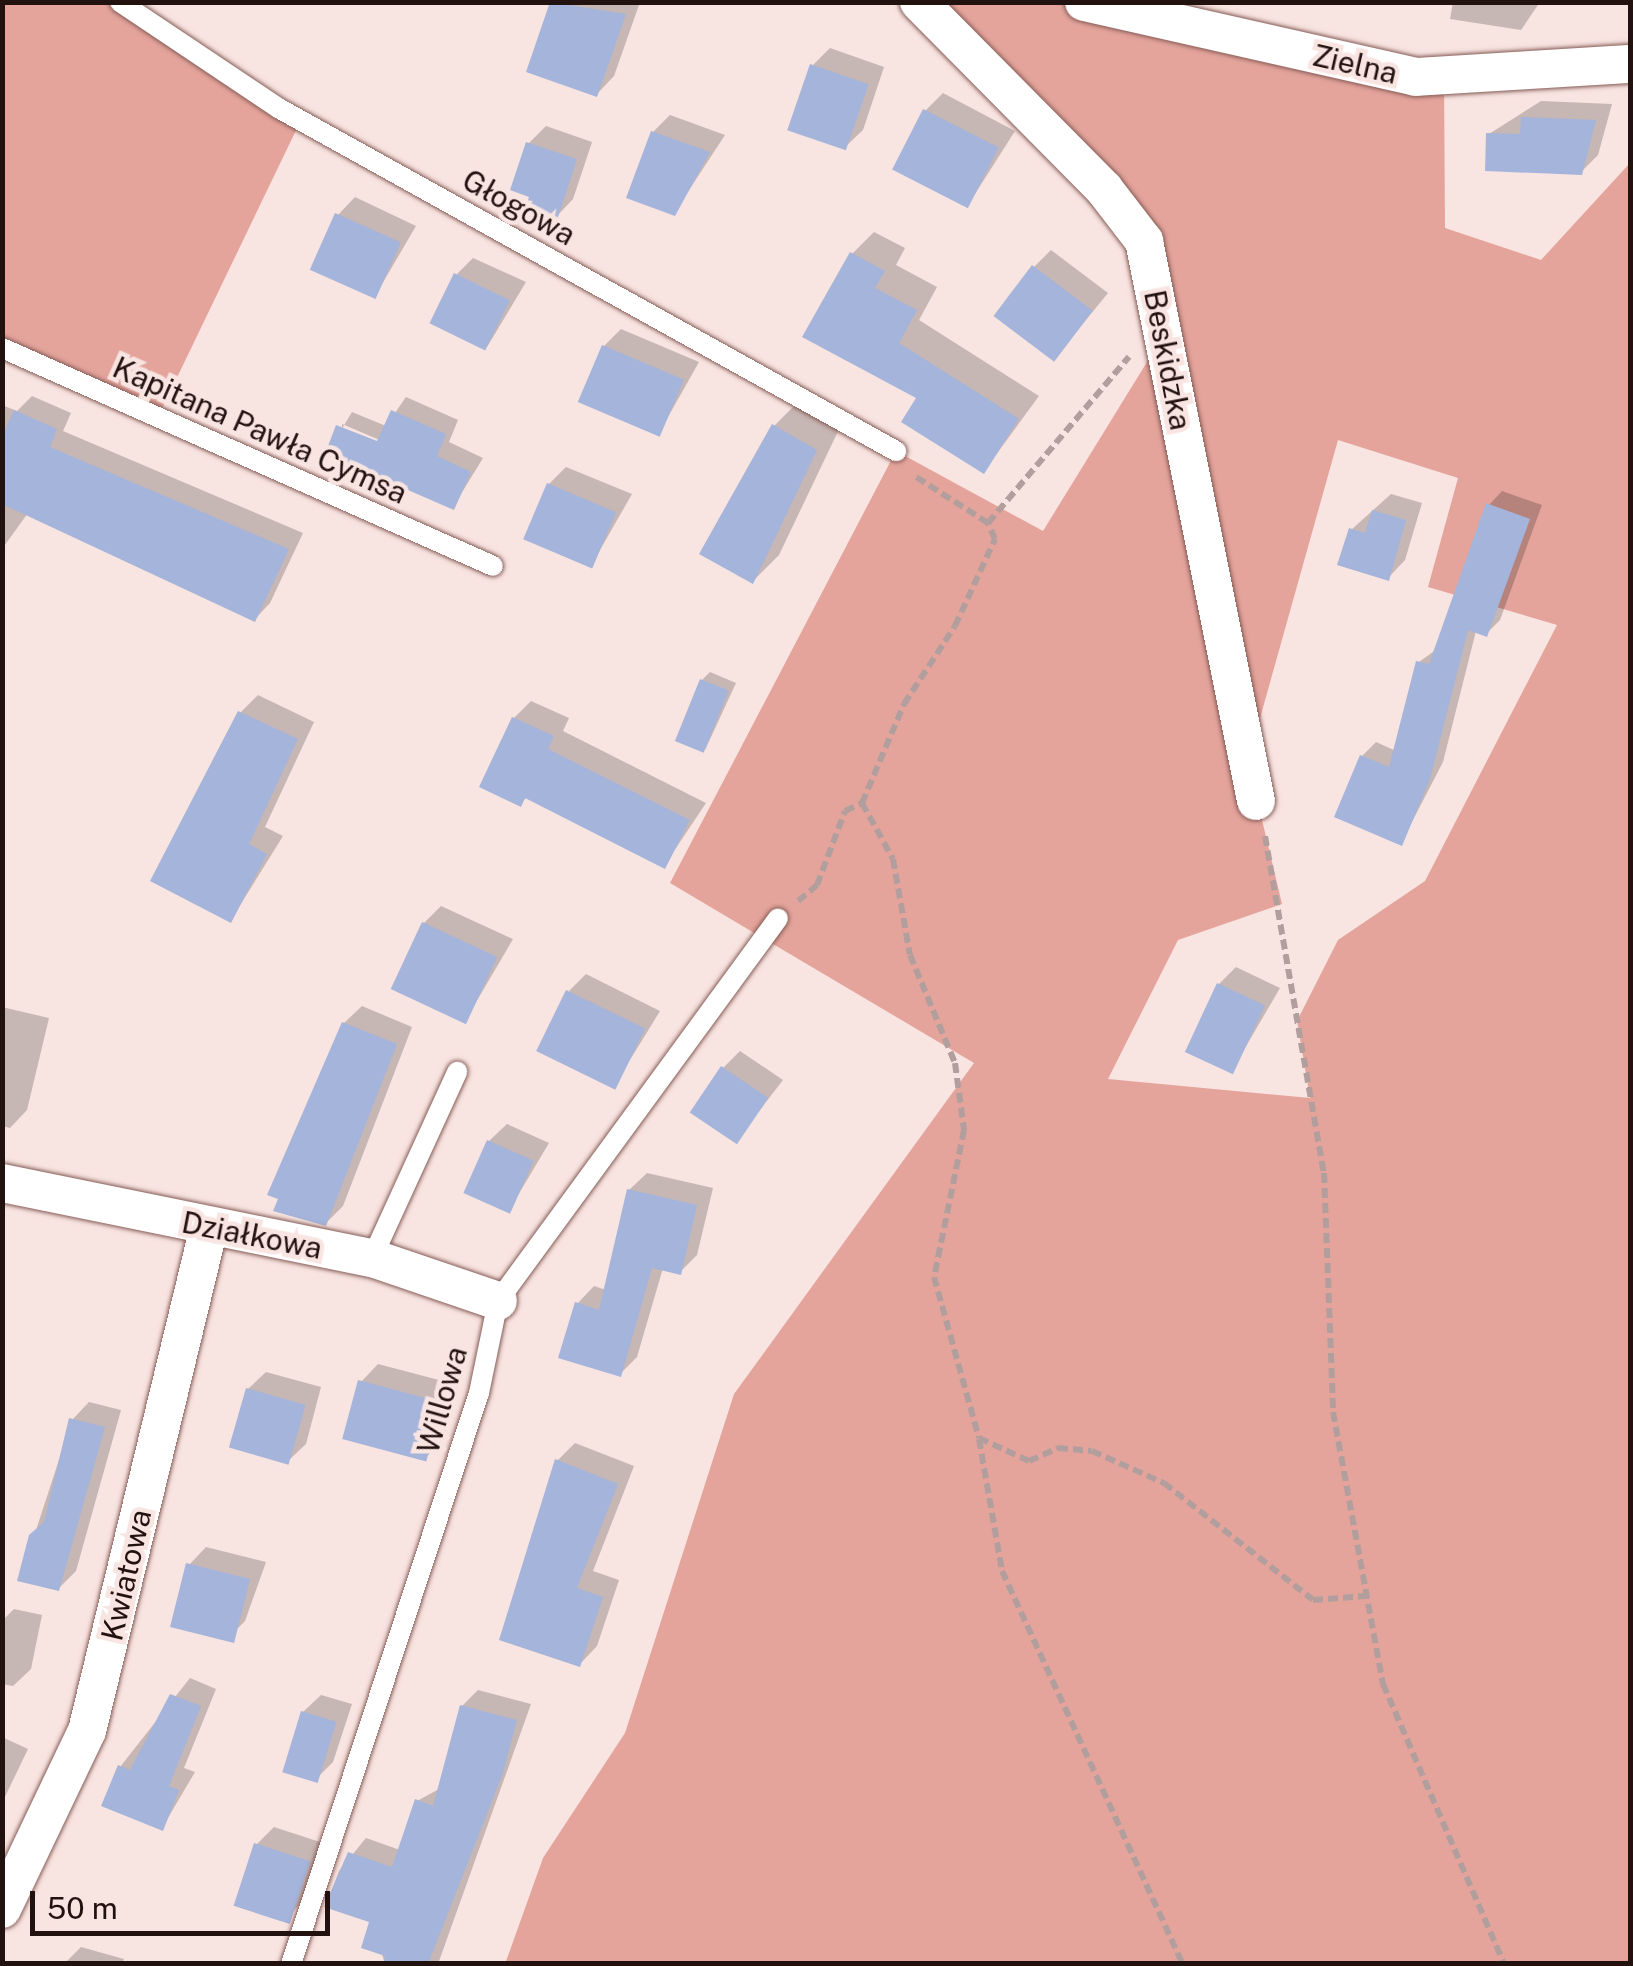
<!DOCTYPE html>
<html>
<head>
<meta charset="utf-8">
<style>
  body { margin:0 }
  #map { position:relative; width:1633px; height:1966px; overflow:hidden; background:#f8e4e1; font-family:"Public Sans",sans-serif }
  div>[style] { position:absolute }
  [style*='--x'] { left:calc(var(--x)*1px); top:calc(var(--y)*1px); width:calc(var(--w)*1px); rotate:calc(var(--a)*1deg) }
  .green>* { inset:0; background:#e4a49c }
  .shadow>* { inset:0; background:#0003 }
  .building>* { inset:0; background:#a4b4da; transform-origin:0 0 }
  .path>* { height:6px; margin-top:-3px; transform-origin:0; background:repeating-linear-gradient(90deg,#b29f9d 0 10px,transparent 0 15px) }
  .roads { filter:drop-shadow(0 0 2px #865c56) drop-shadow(0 0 2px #865c56) }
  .lane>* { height:20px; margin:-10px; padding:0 10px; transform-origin:10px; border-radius:10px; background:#fff }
  .street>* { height:38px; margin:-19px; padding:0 19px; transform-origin:19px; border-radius:19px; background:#fff }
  span { translate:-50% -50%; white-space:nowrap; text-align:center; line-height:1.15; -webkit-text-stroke:9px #f8e4e1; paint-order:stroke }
  .street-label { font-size:30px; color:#21110f }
  .frame { position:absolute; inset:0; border:5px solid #21110f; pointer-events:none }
  .scale { position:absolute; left:30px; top:1891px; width:300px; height:45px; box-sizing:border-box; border:5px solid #21110f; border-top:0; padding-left:12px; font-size:30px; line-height:35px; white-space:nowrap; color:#21110f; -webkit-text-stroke:8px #f8e4e1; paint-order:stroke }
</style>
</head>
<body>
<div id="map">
  <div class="green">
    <div style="clip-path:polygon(3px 3px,120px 3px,301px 120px,158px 417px,3px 348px)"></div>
    <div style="clip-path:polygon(evenodd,919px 3px,1084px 3px,1444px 75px,1445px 228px,1541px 260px,1630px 163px,1630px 1963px,505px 1964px,543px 1858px,625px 1733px,734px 1394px,974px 1063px,670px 883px,896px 451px,1043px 531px,1163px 336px,1144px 241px,919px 3px,1338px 440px,1458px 478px,1428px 587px,1557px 625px,1425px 881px,1338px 940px,1297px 1021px,1310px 1098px,1108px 1079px,1178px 940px,1282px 904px,1248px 761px,1338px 440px)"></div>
  </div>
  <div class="shadow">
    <div style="clip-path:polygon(553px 2px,640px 2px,614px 76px,597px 94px)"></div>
    <div style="clip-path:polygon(1453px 2px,1540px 2px,1521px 30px,1450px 19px)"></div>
    <div style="clip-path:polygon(830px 48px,884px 67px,863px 130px,845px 147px,812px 66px)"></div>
    <div style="clip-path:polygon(943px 93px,1015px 131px,968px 205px,925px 111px)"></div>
    <div style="clip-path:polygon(1541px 101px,1612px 104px,1598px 155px,1581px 172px,1489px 134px)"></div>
    <div style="clip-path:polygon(670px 115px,725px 135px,674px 213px,653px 132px)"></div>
    <div style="clip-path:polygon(546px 126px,592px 142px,573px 199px,556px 217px,532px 195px,528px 144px)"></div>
    <div style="clip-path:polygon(355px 197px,416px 226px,375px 296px,338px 215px)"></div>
    <div style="clip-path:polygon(874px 232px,905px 248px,896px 265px,937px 287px,919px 320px,1039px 396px,984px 471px,920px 397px,852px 254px)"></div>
    <div style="clip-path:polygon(1051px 250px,1108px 293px,1055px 358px,1034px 267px)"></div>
    <div style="clip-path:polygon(473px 258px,526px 282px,487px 347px,456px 275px)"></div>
    <div style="clip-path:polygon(621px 329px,699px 362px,659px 433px,604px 346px)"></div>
    <div style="clip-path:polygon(32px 396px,71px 413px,63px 431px,303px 533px,270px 603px,255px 619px,28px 513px,2px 549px,2px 405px,17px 411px)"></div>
    <div style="clip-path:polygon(evenodd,406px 397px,458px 420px,449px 442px,483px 458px,453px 507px,328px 452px,352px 412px,386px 426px,406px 397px,342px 424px,389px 444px,387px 448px,342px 430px,342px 424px)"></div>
    <div style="clip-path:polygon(800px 400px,842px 423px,779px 555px,753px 581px,774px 426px)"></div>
    <div style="clip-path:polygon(566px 467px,632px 494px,592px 564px,549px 484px)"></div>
    <div style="clip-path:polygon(1502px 491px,1542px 505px,1500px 620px,1486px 634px,1476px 631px,1443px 762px,1401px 843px,1362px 756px,1376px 742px,1396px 751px,1419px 662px,1437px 649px,1489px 505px)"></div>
    <div style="clip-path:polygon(1391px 494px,1422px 503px,1405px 560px,1388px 578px,1351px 530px)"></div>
    <div style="clip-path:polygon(710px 672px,736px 683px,705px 750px,702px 680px)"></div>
    <div style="clip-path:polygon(258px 695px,314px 722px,265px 827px,283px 836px,231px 920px,240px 713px)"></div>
    <div style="clip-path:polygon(531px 701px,569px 718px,563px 731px,706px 803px,664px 866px,527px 797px,520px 804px,514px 718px)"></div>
    <div style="clip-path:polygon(441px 906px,513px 939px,465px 1021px,424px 923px)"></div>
    <div style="clip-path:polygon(1236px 967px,1280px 988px,1231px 1072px,1219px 984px)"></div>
    <div style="clip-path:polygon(586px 974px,660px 1011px,614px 1086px,569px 991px)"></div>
    <div style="clip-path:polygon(362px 1006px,412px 1027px,343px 1206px,326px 1223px,281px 1198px,344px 1023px)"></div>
    <div style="clip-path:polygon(2px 1007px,49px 1018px,27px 1110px,10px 1128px,2px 1126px)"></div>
    <div style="clip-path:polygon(740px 1051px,783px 1080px,736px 1141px,723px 1068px)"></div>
    <div style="clip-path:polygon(507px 1124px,549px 1143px,508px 1212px,489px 1141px)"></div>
    <div style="clip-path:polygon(647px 1173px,713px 1188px,697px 1255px,680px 1272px,663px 1268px,637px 1357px,620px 1374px,577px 1304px,594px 1286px,606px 1290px,629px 1190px)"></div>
    <div style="clip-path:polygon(378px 1364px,458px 1385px,443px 1441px,425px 1458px,361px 1382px)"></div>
    <div style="clip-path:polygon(266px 1372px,321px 1387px,306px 1444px,288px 1461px,248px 1389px)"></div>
    <div style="clip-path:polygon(89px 1402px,121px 1410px,76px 1571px,59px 1588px,20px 1579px,72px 1420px)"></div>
    <div style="clip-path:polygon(575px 1443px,634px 1466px,593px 1571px,619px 1580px,597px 1646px,580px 1664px,558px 1460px)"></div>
    <div style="clip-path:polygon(206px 1547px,266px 1562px,245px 1621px,227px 1639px,189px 1565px)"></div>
    <div style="clip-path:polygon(14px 1609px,42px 1615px,31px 1669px,13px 1686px,2px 1684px,2px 1621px)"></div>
    <div style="clip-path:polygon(190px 1678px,216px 1689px,184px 1768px,195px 1772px,162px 1828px,120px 1767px)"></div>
    <div style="clip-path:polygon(478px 1690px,531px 1704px,438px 1964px,385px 1964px,372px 1921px,327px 1905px,339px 1871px,366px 1838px,400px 1850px,417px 1801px,441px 1788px,462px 1706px)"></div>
    <div style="clip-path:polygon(321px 1695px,352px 1704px,333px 1762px,316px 1779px,303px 1712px)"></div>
    <div style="clip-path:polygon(2px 1737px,28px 1749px,2px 1803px)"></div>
    <div style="clip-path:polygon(274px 1827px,326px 1844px,302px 1902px,285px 1920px,257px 1844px)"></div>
    <div style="clip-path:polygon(81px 1947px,124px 1959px,122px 1964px,64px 1964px)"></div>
  </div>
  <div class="building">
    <div style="clip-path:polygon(550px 2px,626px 14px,597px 97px,526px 72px)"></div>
    <div style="left:810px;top:64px;width:62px;height:70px;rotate:19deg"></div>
    <div style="left:923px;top:109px;width:85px;height:68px;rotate:27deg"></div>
    <div style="clip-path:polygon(1521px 117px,1596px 120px,1582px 175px,1485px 171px,1486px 133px,1520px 134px)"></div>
    <div style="clip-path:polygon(651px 131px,710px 152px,675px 216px,626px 198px)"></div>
    <div style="clip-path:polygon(526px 142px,577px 159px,557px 220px,525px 209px,529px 197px,510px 190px)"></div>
    <div style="left:335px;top:213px;width:72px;height:62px;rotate:24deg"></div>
    <div style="clip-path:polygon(850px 252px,885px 271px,875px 288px,917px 310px,899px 343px,1019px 419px,984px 474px,901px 422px,916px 398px,802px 337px)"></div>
    <div style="left:1032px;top:265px;width:76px;height:64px;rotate:37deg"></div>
    <div style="left:454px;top:273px;width:62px;height:56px;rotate:26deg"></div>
    <div style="left:602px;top:345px;width:89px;height:62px;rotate:23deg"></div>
    <div style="clip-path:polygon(14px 410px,57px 429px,50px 447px,289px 549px,255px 622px,2px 504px,2px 437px)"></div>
    <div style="clip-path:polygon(391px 410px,446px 434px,437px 456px,471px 472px,454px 510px,325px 454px,336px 425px,377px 441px)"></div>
    <div style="clip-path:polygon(772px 424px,817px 450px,753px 584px,699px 554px)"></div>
    <div style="left:547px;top:483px;width:75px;height:61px;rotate:23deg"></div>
    <div style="clip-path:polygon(1486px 503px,1530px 519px,1487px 637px,1468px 630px,1430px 779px,1402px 846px,1334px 817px,1360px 755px,1389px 767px,1416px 661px,1429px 664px)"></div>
    <div style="clip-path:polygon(1372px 510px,1406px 520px,1389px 581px,1337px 565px,1349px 528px,1365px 533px)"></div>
    <div style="left:700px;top:679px;width:31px;height:67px;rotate:22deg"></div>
    <div style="clip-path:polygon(238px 711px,298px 739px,249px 844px,267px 854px,231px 923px,150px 881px)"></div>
    <div style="clip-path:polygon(512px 717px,554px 736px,548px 749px,690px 820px,665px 869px,525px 798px,521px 807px,479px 787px)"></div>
    <div style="left:422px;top:922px;width:83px;height:74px;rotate:25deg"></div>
    <div style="left:1217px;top:983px;width:53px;height:76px;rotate:25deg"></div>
    <div style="left:566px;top:990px;width:88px;height:68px;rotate:26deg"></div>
    <div style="clip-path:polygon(342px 1022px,397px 1044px,326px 1226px,273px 1211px,278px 1199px,267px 1195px)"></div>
    <div style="left:721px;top:1066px;width:57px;height:56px;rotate:34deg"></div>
    <div style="left:487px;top:1140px;width:51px;height:58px;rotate:24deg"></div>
    <div style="clip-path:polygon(627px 1189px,697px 1205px,681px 1275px,652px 1268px,621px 1377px,558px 1358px,575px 1302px,599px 1310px)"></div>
    <div style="left:358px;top:1380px;width:87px;height:61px;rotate:15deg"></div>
    <div style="left:246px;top:1388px;width:62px;height:62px;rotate:16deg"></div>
    <div style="clip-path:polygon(69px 1418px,105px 1427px,59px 1591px,17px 1581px,29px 1535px,44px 1522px)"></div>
    <div style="clip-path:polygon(555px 1459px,618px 1484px,577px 1588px,603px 1597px,580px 1667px,499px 1640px)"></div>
    <div style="left:186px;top:1563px;width:66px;height:66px;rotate:14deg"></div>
    <div style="clip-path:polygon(170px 1694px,201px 1706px,169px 1786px,179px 1790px,163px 1831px,101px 1806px,118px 1765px,130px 1770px)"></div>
    <div style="clip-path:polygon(460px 1705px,517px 1720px,503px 1773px,428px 1964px,383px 1964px,385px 1956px,361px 1948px,369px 1922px,324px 1907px,348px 1852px,392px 1867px,415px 1799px,433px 1806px)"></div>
    <div style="left:301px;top:1711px;width:37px;height:64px;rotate:17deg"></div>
    <div style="left:254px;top:1843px;width:59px;height:66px;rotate:18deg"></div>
  </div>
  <div class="path">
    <div style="--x:988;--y:523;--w:218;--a:-49.7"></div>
    <div style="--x:862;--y:803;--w:108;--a:-67"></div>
    <div style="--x:904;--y:704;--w:93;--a:-56.8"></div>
    <div style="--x:955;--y:626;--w:96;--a:-65.3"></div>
    <div style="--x:995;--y:539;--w:17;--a:-114"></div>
    <div style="--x:988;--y:523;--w:89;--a:-147.4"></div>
    <div style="--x:1265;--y:836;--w:342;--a:80.1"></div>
    <div style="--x:1324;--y:1173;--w:239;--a:87.8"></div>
    <div style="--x:1333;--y:1412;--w:277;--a:79.6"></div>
    <div style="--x:1383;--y:1684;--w:305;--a:66.6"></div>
    <div style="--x:798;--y:901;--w:25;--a:-40"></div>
    <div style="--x:817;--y:885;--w:79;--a:-69.3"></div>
    <div style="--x:845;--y:811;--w:19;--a:-25"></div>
    <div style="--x:862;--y:803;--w:64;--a:61"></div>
    <div style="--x:893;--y:859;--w:97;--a:80"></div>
    <div style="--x:910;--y:955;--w:117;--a:67.4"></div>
    <div style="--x:955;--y:1063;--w:68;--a:82.3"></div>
    <div style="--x:964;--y:1130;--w:150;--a:101.5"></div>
    <div style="--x:934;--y:1277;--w:167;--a:74.4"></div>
    <div style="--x:979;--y:1438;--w:55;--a:24.7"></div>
    <div style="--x:1029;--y:1461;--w:32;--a:-24"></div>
    <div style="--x:1058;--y:1448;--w:34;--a:5"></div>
    <div style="--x:1092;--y:1451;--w:79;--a:24"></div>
    <div style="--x:1164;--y:1483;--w:189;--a:38.1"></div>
    <div style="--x:1313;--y:1600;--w:53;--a:-4.3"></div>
    <div style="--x:979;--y:1439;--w:134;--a:80.1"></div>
    <div style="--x:1002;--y:1571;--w:433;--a:65.3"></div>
  </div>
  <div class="roads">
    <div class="lane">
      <div style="--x:120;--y:2;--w:192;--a:33.8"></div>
      <div style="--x:280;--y:109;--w:705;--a:29.04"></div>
      <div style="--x:2;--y:348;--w:537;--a:23.94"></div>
      <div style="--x:372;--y:1258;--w:205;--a:-65.4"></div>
      <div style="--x:291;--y:1964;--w:601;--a:-71.78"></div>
      <div style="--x:479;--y:1393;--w:94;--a:-78.3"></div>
      <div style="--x:498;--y:1301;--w:474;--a:-53.8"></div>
    </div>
    <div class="street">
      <div style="--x:919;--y:2;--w:263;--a:45.3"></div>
      <div style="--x:1104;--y:189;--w:66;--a:52.4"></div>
      <div style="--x:1144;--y:241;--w:571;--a:78.69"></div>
      <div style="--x:1084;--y:2;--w:340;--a:12.7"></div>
      <div style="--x:1416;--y:77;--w:214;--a:-3.5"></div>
      <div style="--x:2;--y:1183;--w:378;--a:11.5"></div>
      <div style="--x:372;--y:1258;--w:133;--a:18.8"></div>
      <div style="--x:2;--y:1909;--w:197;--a:-64.5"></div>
      <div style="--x:87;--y:1731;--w:519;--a:-76.39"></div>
    </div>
  </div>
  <div class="street-label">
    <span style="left:1355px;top:64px;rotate:13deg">Zielna</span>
    <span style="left:519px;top:207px;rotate:29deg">Głogowa</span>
    <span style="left:1168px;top:360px;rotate:79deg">Beskidzka</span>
    <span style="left:260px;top:430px;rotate:24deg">Kapitana Pawła Cymsa</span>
    <span style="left:252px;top:1235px;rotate:11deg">Działkowa</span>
    <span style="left:442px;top:1400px;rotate:-74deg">Willowa</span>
    <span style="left:126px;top:1575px;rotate:-77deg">Kwiatowa</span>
  </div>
  <div class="frame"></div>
  <div class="scale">50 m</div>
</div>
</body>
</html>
